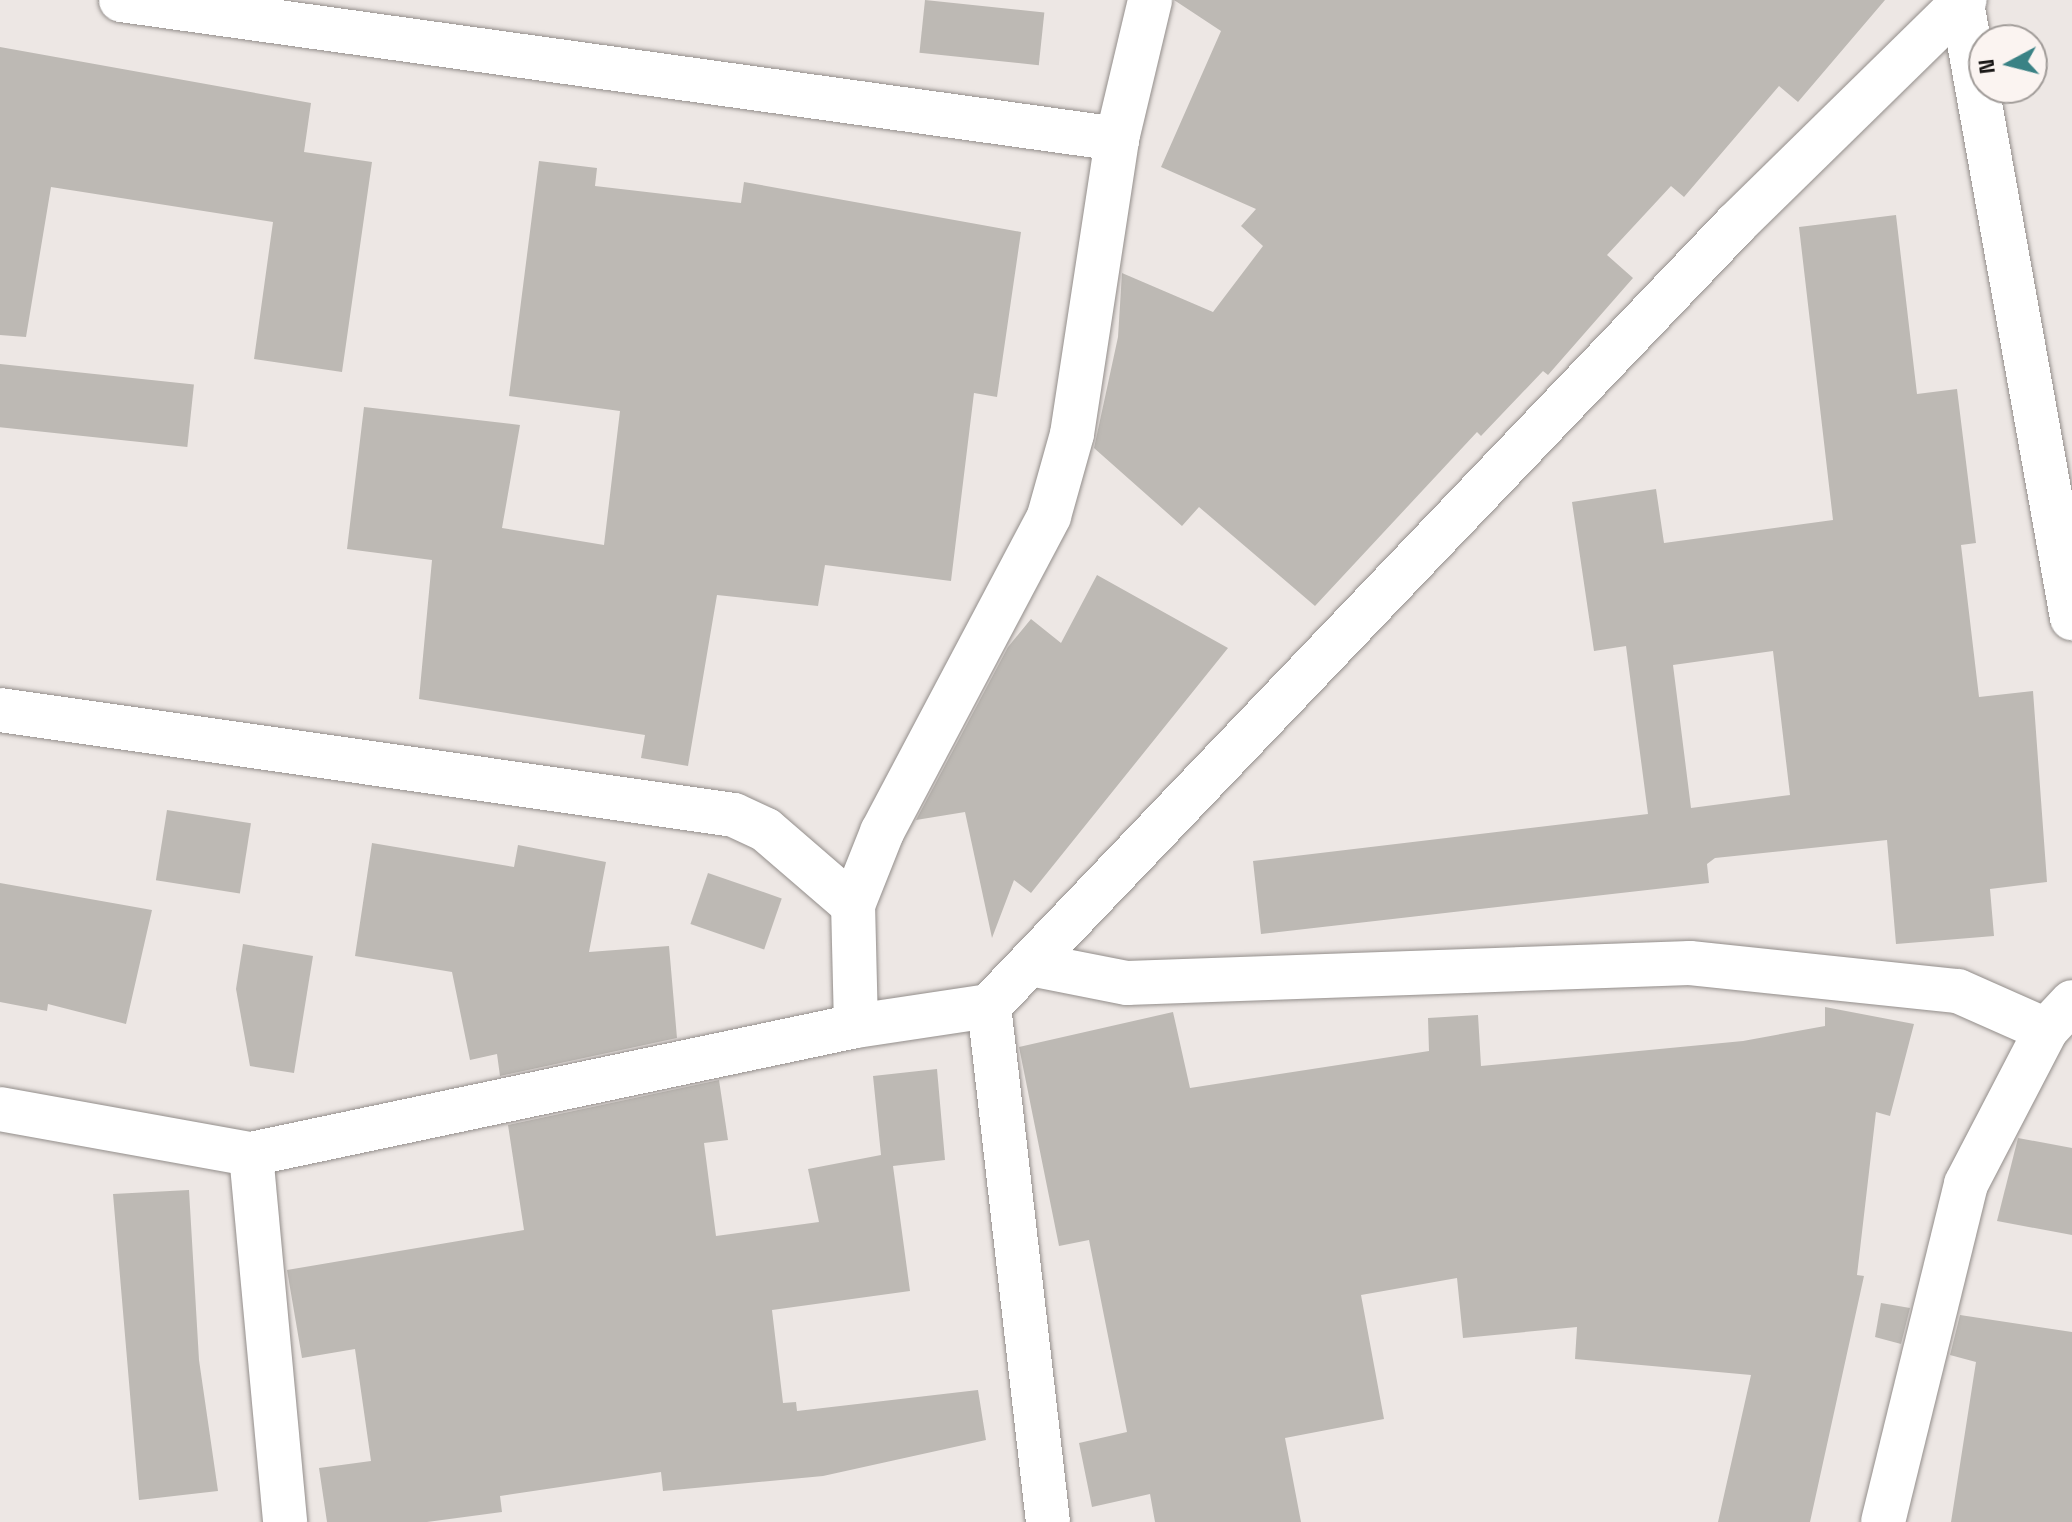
<!DOCTYPE html>
<html>
<head>
<meta charset="utf-8">
<style>
  body { margin:0 }
  #map { position:relative; width:2072px; height:1522px; overflow:hidden; background:#ede7e4; font-family:"Space Grotesk",sans-serif }
  div>[style] { position:absolute }
  [style*='--x'] { left:calc(var(--x)*1px); top:calc(var(--y)*1px); width:calc(var(--w)*1px); rotate:calc(var(--a)*1deg) }
  .building>* { inset:0; background:#bdb9b4; transform-origin:0 0 }
  .roads { filter:drop-shadow(0 0 2px #938e8b) drop-shadow(0 0 2px #938e8b) }
  .minor>* { height:44px; margin:-22px; padding:0 22px; transform-origin:22px; border-radius:22px; background:#fff }
  span { translate:-50% -50%; white-space:nowrap; text-align:center; line-height:1.15; -webkit-text-stroke:6px #fbf4f1; paint-order:stroke }
  .north { position:absolute; left:1968px; top:24px; width:80px; height:80px; box-sizing:border-box; background:#fbf4f1; border:2px solid #a19c99; border-radius:50%; rotate:263deg; font-size:22px; font-weight:700; line-height:32px; text-align:center; color:#191716 }
  .north::after { content:''; display:block; margin:auto; width:28px; height:36px; background:#3a8285; clip-path:polygon(50% 0,100% 100%,50% 72%,0 100%) }
</style>
</head>
<body>
<div id="map">
  <div class="building">
    <div style="left:925px;top:0;width:120px;height:53px;rotate:6deg"></div>
    <div style="clip-path:polygon(1174px 0,1885px 0,1798px 102px,1779px 86px,1684px 197px,1671px 186px,1607px 255px,1633px 278px,1548px 375px,1543px 371px,1481px 436px,1477px 432px,1315px 606px,1199px 507px,1182px 526px,1094px 448px,1118px 337px,1122px 273px,1213px 312px,1263px 246px,1241px 226px,1256px 209px,1161px 167px,1221px 31px)"></div>
    <div style="clip-path:polygon(0 47px,311px 103px,304px 152px,372px 162px,342px 372px,254px 359px,273px 222px,51px 187px,26px 337px,0 335px)"></div>
    <div style="clip-path:polygon(539px 161px,597px 168px,595px 186px,741px 203px,744px 182px,1021px 232px,997px 397px,974px 393px,951px 581px,825px 565px,818px 606px,717px 595px,688px 766px,641px 758px,645px 735px,419px 699px,432px 560px,347px 549px,364px 407px,520px 425px,502px 528px,604px 545px,620px 411px,509px 396px)"></div>
    <div style="clip-path:polygon(evenodd,1896px 215px,1917px 394px,1957px 389px,1976px 543px,1961px 545px,1979px 697px,2033px 691px,2047px 882px,1990px 889px,1994px 936px,1896px 944px,1887px 840px,1715px 858px,1707px 864px,1709px 883px,1261px 934px,1253px 861px,1648px 814px,1626px 646px,1594px 651px,1572px 502px,1656px 489px,1664px 543px,1833px 520px,1799px 227px,1896px 215px,1773px 651px,1790px 795px,1691px 808px,1673px 665px,1773px 651px)"></div>
    <div style="left:0;top:364px;width:195px;height:63px;rotate:6deg"></div>
    <div style="clip-path:polygon(1097px 575px,1228px 648px,1031px 893px,1014px 880px,992px 938px,965px 812px,916px 820px,1008px 647px,1031px 619px,1061px 643px)"></div>
    <div style="left:167px;top:810px;width:85px;height:71px;rotate:9deg"></div>
    <div style="clip-path:polygon(372px 843px,514px 867px,518px 845px,606px 862px,589px 952px,669px 946px,677px 1038px,500px 1076px,497px 1054px,470px 1060px,452px 972px,355px 956px)"></div>
    <div style="left:708px;top:873px;width:78px;height:54px;rotate:19deg"></div>
    <div style="clip-path:polygon(0 883px,152px 910px,126px 1024px,48px 1004px,47px 1011px,0 1002px)"></div>
    <div style="clip-path:polygon(243px 944px,313px 956px,294px 1073px,250px 1066px,236px 989px)"></div>
    <div style="clip-path:polygon(1825px 1007px,1914px 1024px,1890px 1116px,1876px 1112px,1857px 1275px,1864px 1276px,1810px 1522px,1718px 1522px,1751px 1375px,1575px 1359px,1577px 1327px,1463px 1338px,1457px 1278px,1361px 1295px,1384px 1419px,1285px 1438px,1301px 1522px,1155px 1522px,1150px 1494px,1092px 1507px,1079px 1443px,1127px 1432px,1089px 1240px,1059px 1246px,1019px 1047px,1173px 1012px,1190px 1088px,1429px 1051px,1428px 1018px,1478px 1015px,1481px 1066px,1743px 1041px,1825px 1026px)"></div>
    <div style="clip-path:polygon(937px 1069px,945px 1160px,893px 1166px,910px 1291px,772px 1310px,783px 1403px,796px 1402px,797px 1411px,978px 1390px,986px 1440px,823px 1476px,663px 1491px,661px 1472px,500px 1496px,502px 1512px,427px 1522px,327px 1522px,319px 1468px,371px 1461px,355px 1349px,302px 1358px,287px 1270px,524px 1230px,508px 1125px,719px 1080px,728px 1140px,704px 1143px,716px 1236px,819px 1222px,808px 1169px,881px 1155px,873px 1076px)"></div>
    <div style="clip-path:polygon(2018px 1138px,2072px 1148px,2072px 1235px,1997px 1221px)"></div>
    <div style="clip-path:polygon(189px 1190px,199px 1360px,218px 1491px,139px 1500px,113px 1194px)"></div>
    <div style="clip-path:polygon(1881px 1303px,1910px 1308px,1901px 1344px,1875px 1337px)"></div>
    <div style="clip-path:polygon(1960px 1315px,2072px 1332px,2072px 1522px,1951px 1522px,1976px 1362px,1950px 1355px)"></div>
  </div>
  <div class="roads">
    <div class="minor">
      <div style="--x:121;--y:0;--w:1006;--a:7.94"></div>
      <div style="--x:1962;--y:3;--w:625;--a:79.86"></div>
      <div style="--x:0;--y:710;--w:741;--a:8.14"></div>
      <div style="--x:734;--y:815;--w:35;--a:25"></div>
      <div style="--x:766;--y:830;--w:115;--a:40.8"></div>
      <div style="--x:1030;--y:964;--w:99;--a:11.1"></div>
      <div style="--x:1127;--y:983;--w:563;--a:-2.03"></div>
      <div style="--x:1690;--y:963;--w:269;--a:6"></div>
      <div style="--x:1958;--y:991;--w:96;--a:23.9"></div>
      <div style="--x:989;--y:1006;--w:519;--a:83.48"></div>
      <div style="--x:856;--y:1026;--w:121;--a:-91.4"></div>
      <div style="--x:853;--y:905;--w:79;--a:-68.3"></div>
      <div style="--x:882;--y:832;--w:357;--a:-62.1"></div>
      <div style="--x:1049;--y:516;--w:85;--a:-74.3"></div>
      <div style="--x:1072;--y:434;--w:298;--a:-81.3"></div>
      <div style="--x:1117;--y:139;--w:143;--a:-76.6"></div>
      <div style="--x:0;--y:1109;--w:255;--a:10.2"></div>
      <div style="--x:251;--y:1154;--w:618;--a:-11.95"></div>
      <div style="--x:856;--y:1026;--w:134;--a:-8.6"></div>
      <div style="--x:989;--y:1006;--w:1081;--a:-46.31"></div>
      <div style="--x:1736;--y:224;--w:320;--a:-44.4"></div>
      <div style="--x:251;--y:1154;--w:370;--a:84.7"></div>
      <div style="--x:1883;--y:1522;--w:348;--a:-76.2"></div>
      <div style="--x:1966;--y:1184;--w:174;--a:-62.5"></div>
      <div style="--x:2046;--y:1030;--w:38;--a:-47"></div>
    </div>
  </div>
  <div class="north">N</div>
</div>
</body>
</html>
